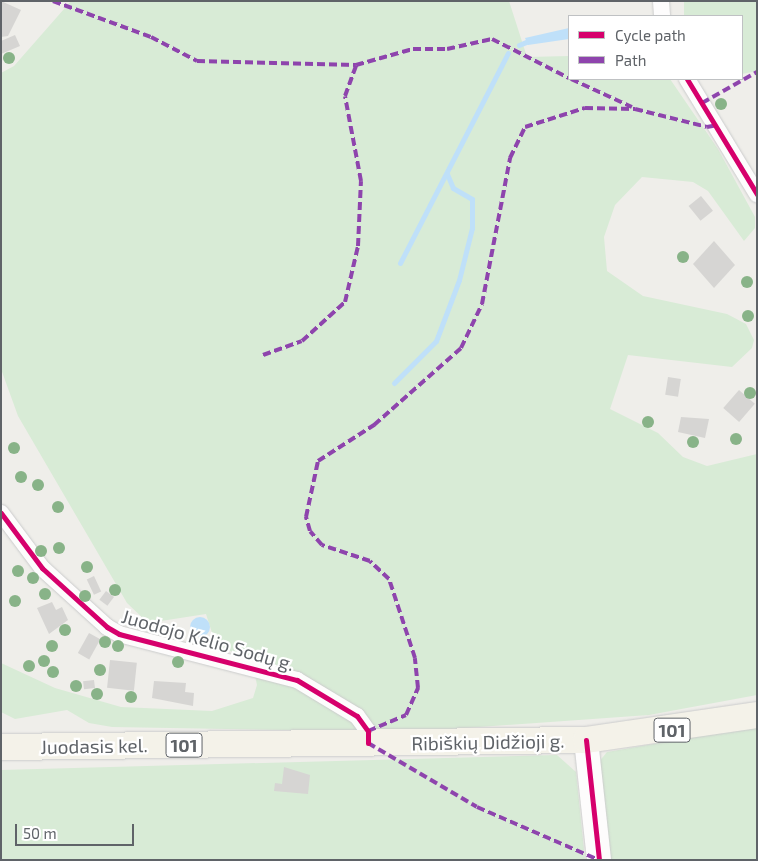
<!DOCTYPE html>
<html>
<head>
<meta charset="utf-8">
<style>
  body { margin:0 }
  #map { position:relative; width:758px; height:861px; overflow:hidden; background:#efeeea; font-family:"Exo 2",sans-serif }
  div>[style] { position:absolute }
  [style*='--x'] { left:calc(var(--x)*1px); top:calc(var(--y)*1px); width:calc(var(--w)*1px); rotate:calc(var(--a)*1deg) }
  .green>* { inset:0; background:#d8ebd6 }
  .water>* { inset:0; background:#bfe0f9 }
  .round { border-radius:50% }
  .stream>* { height:5px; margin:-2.5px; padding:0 2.5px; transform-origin:2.5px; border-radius:2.5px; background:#bfe0f9 }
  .building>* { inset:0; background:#d6d5d3; transform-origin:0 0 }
  .roads { filter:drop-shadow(0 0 1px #cbcccc) drop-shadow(0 0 1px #cbcccc) }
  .street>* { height:16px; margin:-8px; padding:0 8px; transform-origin:8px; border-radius:8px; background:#fdfcfc }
  .secondary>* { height:24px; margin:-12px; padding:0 12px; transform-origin:12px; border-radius:12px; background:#fdfcfc }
  .primary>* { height:26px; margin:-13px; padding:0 13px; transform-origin:13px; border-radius:13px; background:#f4f2e9 }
  .quiet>* { height:4px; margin-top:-2px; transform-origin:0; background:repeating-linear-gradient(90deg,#8e44ad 0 8px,transparent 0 12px) }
  .cycleway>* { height:5px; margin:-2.5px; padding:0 2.5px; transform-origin:2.5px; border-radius:2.5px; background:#d6006c }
  .trees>* { width:12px; height:12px; margin:-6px; border-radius:50%; background:#88b388 }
  span { translate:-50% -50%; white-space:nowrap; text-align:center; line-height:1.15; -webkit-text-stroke:4.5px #fff; paint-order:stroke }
  .shield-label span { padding:1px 4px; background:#fff; border:1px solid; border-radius:4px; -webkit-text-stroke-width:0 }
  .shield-label { font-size:18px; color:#5f6368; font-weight:700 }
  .street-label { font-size:19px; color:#5f6368 }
  .frame { position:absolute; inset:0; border:2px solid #5f6368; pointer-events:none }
  .legend { position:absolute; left:568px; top:15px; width:175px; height:65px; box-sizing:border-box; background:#fff; border:1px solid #bfc1c3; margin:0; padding:6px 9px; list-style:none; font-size:15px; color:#5f6368 }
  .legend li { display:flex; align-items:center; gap:10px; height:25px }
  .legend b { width:25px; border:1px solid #bfc1c3 }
  .scale { position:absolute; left:15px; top:824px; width:119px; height:22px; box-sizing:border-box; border:2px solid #5f6368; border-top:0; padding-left:6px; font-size:15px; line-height:18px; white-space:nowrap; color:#5f6368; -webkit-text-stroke:4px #fff; paint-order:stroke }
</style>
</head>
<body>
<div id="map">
  <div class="green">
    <div style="clip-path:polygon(71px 1px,509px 1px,527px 57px,569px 56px,569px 79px,670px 79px,718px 149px,755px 217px,755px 228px,744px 241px,708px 191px,693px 182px,642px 177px,615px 205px,604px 237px,607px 271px,643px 296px,727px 314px,746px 324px,754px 340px,752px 348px,732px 367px,628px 355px,610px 409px,658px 433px,683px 457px,707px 466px,757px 454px,757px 695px,649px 715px,409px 732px,112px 727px,89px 723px,67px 710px,15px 719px,1px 712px,1px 663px,55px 688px,121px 707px,212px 711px,253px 698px,257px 685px,251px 657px,223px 649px,215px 642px,206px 614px,148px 623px,127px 603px,18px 416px,1px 369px,1px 73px,14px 66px)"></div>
    <div style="clip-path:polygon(684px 1px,757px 1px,757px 71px,742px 74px,742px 16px,684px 16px)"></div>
    <div style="clip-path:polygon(757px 726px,757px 860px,610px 860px,598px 763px,607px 752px)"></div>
    <div style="clip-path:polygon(557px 755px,576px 772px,585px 860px,1px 860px,1px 770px)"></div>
  </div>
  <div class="water">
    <div style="clip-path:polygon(569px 28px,569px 39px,528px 45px,525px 38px)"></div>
    <div class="round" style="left:190px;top:617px;width:20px;height:20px"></div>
  </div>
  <div class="stream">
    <div style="--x:519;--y:45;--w:8;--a:-23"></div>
    <div style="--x:400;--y:263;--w:236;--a:-62.8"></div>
    <div style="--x:394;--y:383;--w:59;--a:-45"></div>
    <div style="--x:436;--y:341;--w:65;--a:-69.3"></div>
    <div style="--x:459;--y:280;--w:54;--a:-76"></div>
    <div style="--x:472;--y:228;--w:29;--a:-90"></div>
    <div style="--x:472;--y:199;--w:22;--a:-150"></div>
    <div style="--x:453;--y:188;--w:15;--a:-113"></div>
  </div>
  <div class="building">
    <div style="clip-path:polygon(1px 1px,21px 10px,8px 36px,1px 37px)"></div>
    <div style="clip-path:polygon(15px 35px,20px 46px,1px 54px,1px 41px)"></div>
    <div style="left:701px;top:196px;width:19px;height:16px;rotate:51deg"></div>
    <div style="clip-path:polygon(714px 241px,735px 265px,714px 288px,693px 264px)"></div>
    <div style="left:668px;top:377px;width:13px;height:18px;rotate:9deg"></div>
    <div style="left:739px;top:390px;width:21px;height:24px;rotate:41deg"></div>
    <div style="clip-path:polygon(681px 417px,709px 419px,705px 438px,678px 432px)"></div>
    <div style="left:94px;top:576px;width:17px;height:8px;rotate:65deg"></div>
    <div style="left:106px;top:591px;width:10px;height:11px;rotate:37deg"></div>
    <div style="clip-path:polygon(52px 602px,56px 610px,62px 607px,68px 620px,49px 634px,37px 608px)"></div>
    <div style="left:89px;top:633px;width:13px;height:23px;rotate:29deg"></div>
    <div style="left:110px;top:660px;width:27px;height:28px;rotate:6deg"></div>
    <div style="left:94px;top:680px;width:8px;height:11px;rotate:83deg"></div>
    <div style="clip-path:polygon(154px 681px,186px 683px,185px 692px,194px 693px,193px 706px,152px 698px)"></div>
    <div style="clip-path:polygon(284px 767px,310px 775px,308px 794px,274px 791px,275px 783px,282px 784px)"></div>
  </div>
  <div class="roads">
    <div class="street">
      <div style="--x:661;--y:1;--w:15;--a:86"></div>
      <div style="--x:687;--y:79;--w:135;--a:58.7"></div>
      <div style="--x:1;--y:513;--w:69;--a:53.3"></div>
      <div style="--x:42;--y:568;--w:88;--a:42.2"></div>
      <div style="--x:107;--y:627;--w:14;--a:30"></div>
      <div style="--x:119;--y:634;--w:184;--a:14.5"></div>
      <div style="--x:297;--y:680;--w:70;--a:31"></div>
      <div style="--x:357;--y:716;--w:19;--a:54"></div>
      <div style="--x:368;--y:731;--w:12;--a:90"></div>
    </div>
    <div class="secondary">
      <div style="--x:586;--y:740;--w:121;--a:83.8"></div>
    </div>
    <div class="primary">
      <div style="--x:1;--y:747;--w:585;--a:-0.69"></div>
      <div style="--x:586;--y:740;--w:173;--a:-8.3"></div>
    </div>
  </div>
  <div class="quiet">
    <div style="--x:53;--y:1;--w:104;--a:20.2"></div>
    <div style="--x:151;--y:37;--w:52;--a:27.6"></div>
    <div style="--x:197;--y:61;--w:159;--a:1.4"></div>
    <div style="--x:356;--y:65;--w:59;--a:-15.7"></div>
    <div style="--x:413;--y:49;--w:34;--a:0"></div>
    <div style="--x:447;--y:49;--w:46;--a:-12.5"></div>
    <div style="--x:492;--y:39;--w:86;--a:26.9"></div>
    <div style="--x:571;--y:79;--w:67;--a:24.7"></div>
    <div style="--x:702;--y:103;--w:63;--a:-29.4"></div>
    <div style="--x:263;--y:355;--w:41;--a:-19.7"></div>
    <div style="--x:302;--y:341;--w:58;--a:-42.2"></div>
    <div style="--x:345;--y:302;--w:57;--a:-76.9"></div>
    <div style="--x:358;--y:246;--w:65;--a:-87.4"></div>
    <div style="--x:361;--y:181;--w:86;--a:-100.7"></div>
    <div style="--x:345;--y:96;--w:33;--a:-70"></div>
    <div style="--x:368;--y:731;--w:41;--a:-22.8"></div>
    <div style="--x:406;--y:715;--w:30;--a:-66"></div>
    <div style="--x:418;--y:688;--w:30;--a:-96"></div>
    <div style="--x:415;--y:658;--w:83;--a:-108.2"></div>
    <div style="--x:389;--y:579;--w:26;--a:-137"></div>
    <div style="--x:370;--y:561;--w:51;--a:-161.6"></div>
    <div style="--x:322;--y:545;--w:18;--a:-131"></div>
    <div style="--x:310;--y:531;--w:15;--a:-106"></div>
    <div style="--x:306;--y:517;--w:57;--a:-77.9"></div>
    <div style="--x:318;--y:461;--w:67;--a:-32.7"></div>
    <div style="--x:374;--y:425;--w:116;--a:-41.5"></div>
    <div style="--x:461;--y:348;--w:49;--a:-64.5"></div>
    <div style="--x:482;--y:304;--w:149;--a:-79.1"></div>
    <div style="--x:510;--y:158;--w:34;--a:-64"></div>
    <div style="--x:525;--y:127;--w:63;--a:-17.6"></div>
    <div style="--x:585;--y:108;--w:50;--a:1.1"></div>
    <div style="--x:635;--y:109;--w:74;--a:14"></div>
    <div style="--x:707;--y:127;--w:11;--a:-10"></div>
    <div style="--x:368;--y:743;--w:126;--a:30.4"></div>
    <div style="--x:477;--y:807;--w:133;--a:23.5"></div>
  </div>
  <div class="cycleway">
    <div style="--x:687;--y:79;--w:135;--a:58.7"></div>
    <div style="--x:1;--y:513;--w:69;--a:53.3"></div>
    <div style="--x:42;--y:568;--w:88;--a:42.2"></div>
    <div style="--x:107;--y:627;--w:14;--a:30"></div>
    <div style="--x:119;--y:634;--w:184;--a:14.5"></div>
    <div style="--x:297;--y:680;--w:70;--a:31"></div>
    <div style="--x:357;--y:716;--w:19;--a:54"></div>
    <div style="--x:368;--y:731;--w:12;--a:90"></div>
    <div style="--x:586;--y:740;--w:121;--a:83.8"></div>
  </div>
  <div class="trees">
    <div style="left:9px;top:58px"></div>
    <div style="left:721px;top:104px"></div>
    <div style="left:683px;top:257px"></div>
    <div style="left:747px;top:282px"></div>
    <div style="left:748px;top:316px"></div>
    <div style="left:750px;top:393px"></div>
    <div style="left:648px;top:422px"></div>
    <div style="left:736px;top:439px"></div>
    <div style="left:693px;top:442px"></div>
    <div style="left:14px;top:448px"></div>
    <div style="left:21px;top:477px"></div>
    <div style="left:38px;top:485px"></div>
    <div style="left:58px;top:507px"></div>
    <div style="left:59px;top:548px"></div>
    <div style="left:41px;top:551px"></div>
    <div style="left:87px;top:567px"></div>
    <div style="left:18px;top:571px"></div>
    <div style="left:33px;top:578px"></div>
    <div style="left:115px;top:590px"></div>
    <div style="left:45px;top:594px"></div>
    <div style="left:85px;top:596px"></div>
    <div style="left:15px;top:601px"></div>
    <div style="left:65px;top:630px"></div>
    <div style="left:105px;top:642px"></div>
    <div style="left:52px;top:646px"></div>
    <div style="left:118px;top:646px"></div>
    <div style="left:44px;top:661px"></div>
    <div style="left:178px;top:662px"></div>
    <div style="left:29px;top:666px"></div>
    <div style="left:100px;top:670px"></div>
    <div style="left:53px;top:672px"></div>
    <div style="left:76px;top:686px"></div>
    <div style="left:97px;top:694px"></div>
    <div style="left:131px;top:697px"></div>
  </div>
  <div class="shield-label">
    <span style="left:672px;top:730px">101</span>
    <span style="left:184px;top:745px">101</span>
  </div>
  <div class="street-label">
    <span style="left:208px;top:640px;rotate:16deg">Juodojo Kelio Sodų g.</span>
    <span style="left:488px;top:742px;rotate:-1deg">Ribiškių Didžioji g.</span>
    <span style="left:94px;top:746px;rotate:-1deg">Juodasis kel.</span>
  </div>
  <div class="frame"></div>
  <ul class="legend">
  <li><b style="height:6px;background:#d6006c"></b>Cycle path</li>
  <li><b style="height:6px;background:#8e44ad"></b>Path</li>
  </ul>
  <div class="scale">50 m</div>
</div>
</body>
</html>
